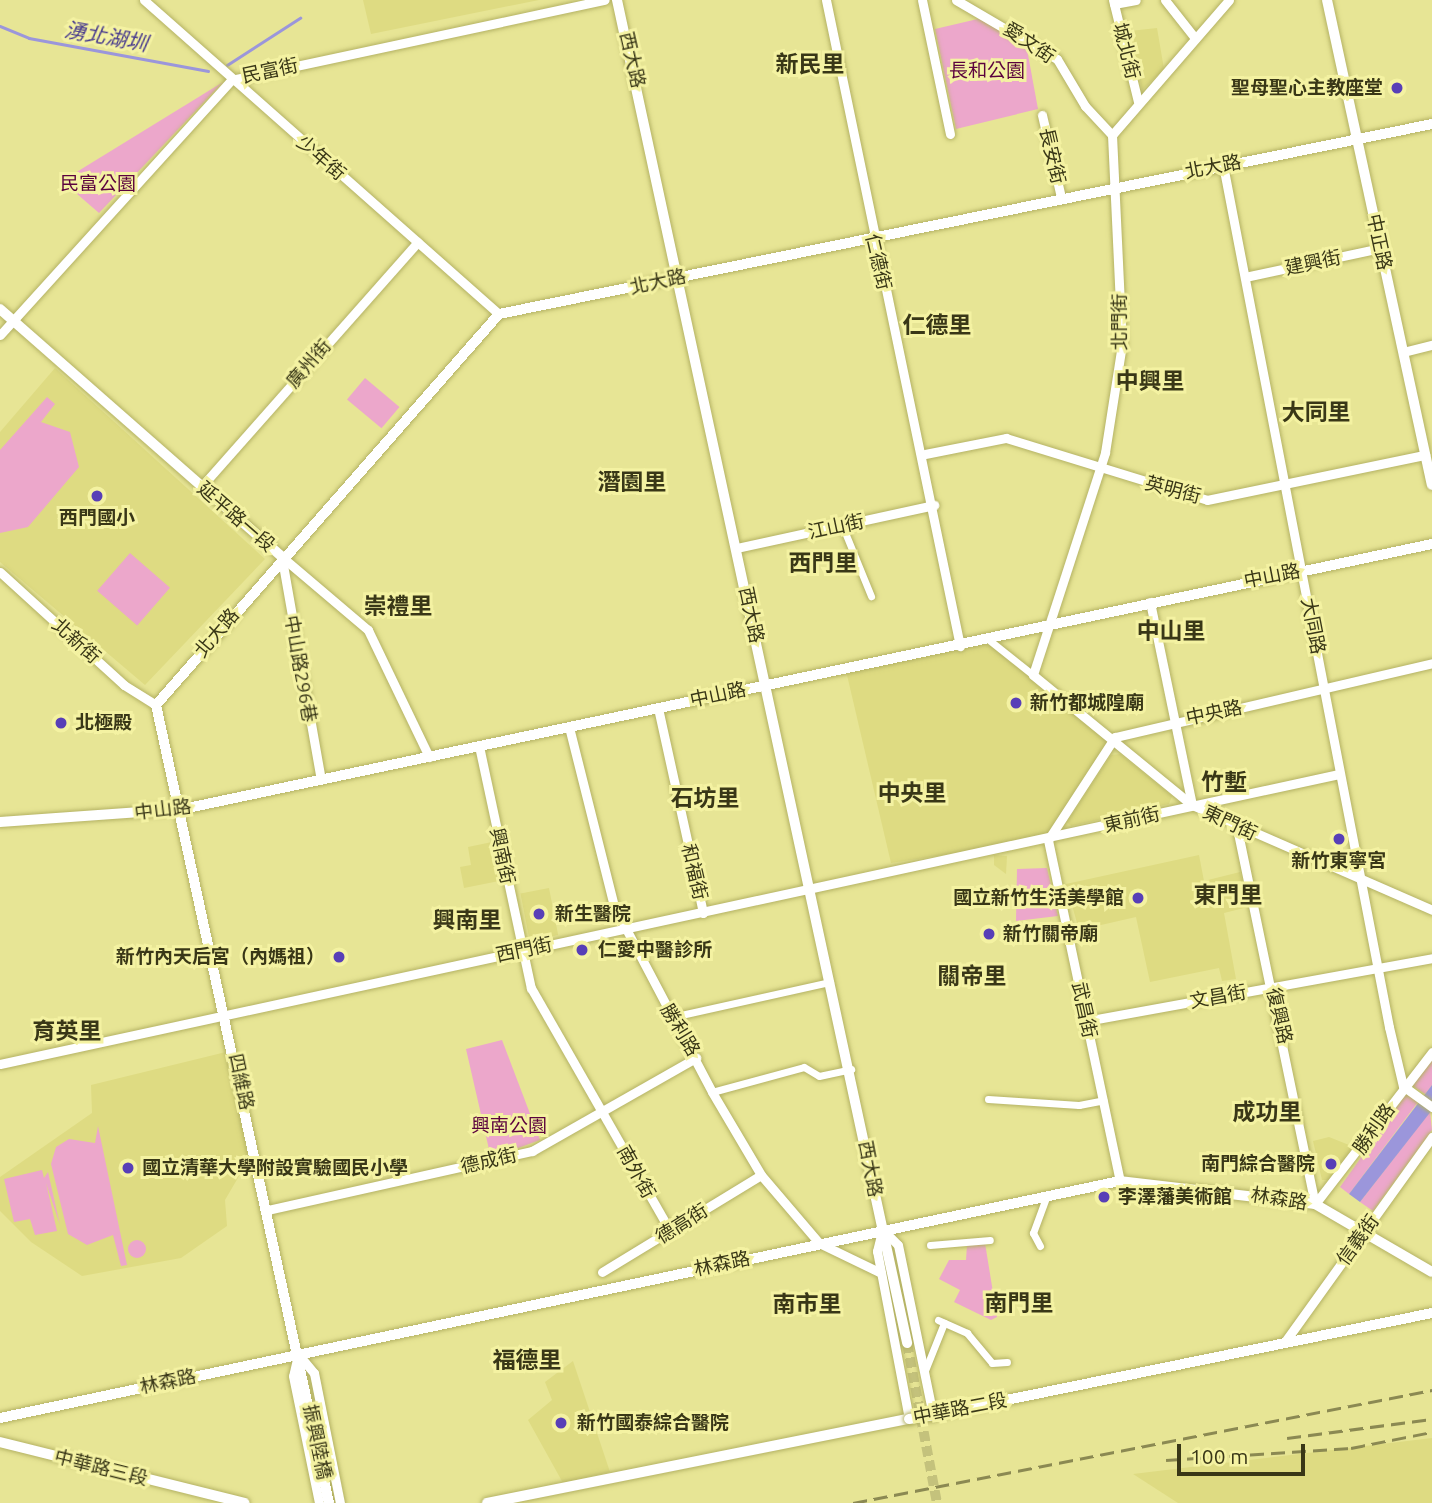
<!DOCTYPE html>
<html>
<head>
<meta charset="utf-8">
<style>
  body { margin:0 }
  #map { position:relative; width:1432px; height:1503px; overflow:hidden; background:#e7e595; font-family:Ubuntu,"Noto Sans TC",sans-serif }
  div>[style] { position:absolute }
  [style*='--x'] { left:calc(var(--x)*1px); top:calc(var(--y)*1px); width:calc(var(--w)*1px); rotate:calc(var(--a)*1deg) }
  .built>* { inset:0; background:#dedb82; transform-origin:0 0 }
  .green>* { inset:0; background:#eca7cb; transform-origin:0 0 }
  .round { border-radius:50% }
  .water>* { inset:0; background:#9b96db }
  .stream>* { height:2.5px; margin:-1.25px; padding:0 1.25px; transform-origin:1.25px; border-radius:1.25px; background:#9b96db }
  .tertiary-tunnel>* { height:10px; margin-top:-5px; transform-origin:0; background:repeating-linear-gradient(90deg,#c4c27c 0 10px,transparent 0 15px) }
  .roads { filter:drop-shadow(0 0 2px #b4b264) drop-shadow(0 0 2px #b4b264) }
  .pedestrian>* { height:7px; margin:-3.5px; padding:0 3.5px; transform-origin:3.5px; border-radius:3.5px; background:#fff }
  .minor>* { height:9px; margin:-4.5px; padding:0 4.5px; transform-origin:4.5px; border-radius:4.5px; background:#fff }
  .tertiary>* { height:10px; margin:-5px; padding:0 5px; transform-origin:5px; border-radius:5px; background:#fff }
  .rail>* { height:2.5px; margin-top:-1.25px; transform-origin:0; background:repeating-linear-gradient(90deg,#8b8952 0 14px,transparent 0 21px) }
  .bridges { filter:drop-shadow(0 0 2px #b4b264) drop-shadow(0 0 2px #b4b264) }
  .tertiary-bridge>* { height:10px; margin:-5px; padding:0 5px; transform-origin:5px; border-radius:5px; background:#fff }
  .dots>* { width:19px; height:19px; translate:-50% -50%; box-sizing:border-box; border:4px solid #f4f2a2; border-radius:50% }
  span { translate:-50% -50%; white-space:nowrap; text-align:center; line-height:1.15; -webkit-text-stroke:6px #f4f2a2; paint-order:stroke }
  .street-label { font-size:19px; color:#393717 }
  .park-label { font-size:19px; color:#5b023e }
  .poi-label { font-size:19px; color:#393717; font-weight:700 }
  .right { translate:-100% -50%; text-align:right }
  .left { translate:0 -50%; text-align:left }
  .water-label { font-size:21px; color:#4a3d8e; font-style:italic }
  .quarter-label { font-size:23px; color:#393717; font-weight:700 }
  .scale { position:absolute; left:1177px; top:1444px; width:128px; height:32px; box-sizing:border-box; border:4px solid #393717; border-top:0; padding-left:9px; font-size:21px; line-height:24px; white-space:nowrap; color:#393717; -webkit-text-stroke:5px #f4f2a2; paint-order:stroke }
</style>
</head>
<body>
<div id="map">
  <div class="built">
    <div style="clip-path:polygon(363px 0,539px 0,371px 34px)"></div>
    <div style="clip-path:polygon(1157px 28px,1164px 69px,1142px 90px,1130px 31px)"></div>
    <div style="clip-path:polygon(55px 368px,265px 559px,145px 685px,0 562px,0 432px)"></div>
    <div style="clip-path:polygon(989px 640px,1113px 737px,1048px 839px,891px 863px,847px 675px,858px 667px)"></div>
    <div style="clip-path:polygon(1120px 754px,1172px 796px,1169px 804px,1071px 826px,1067px 822px,1111px 755px)"></div>
    <div style="clip-path:polygon(492px 842px,499px 881px,464px 888px,460px 867px,471px 865px,468px 847px)"></div>
    <div style="clip-path:polygon(994px 855px,1007px 856px,1006px 874px,994px 865px)"></div>
    <div style="clip-path:polygon(1199px 855px,1204px 881px,1240px 872px,1248px 907px,1224px 913px,1236px 979px,1222px 981px,1219px 968px,1150px 982px,1136px 917px,1079px 930px,1066px 884px)"></div>
    <div style="left:549px;top:888px;width:48px;height:29px;rotate:79deg"></div>
    <div style="clip-path:polygon(226px 1052px,249px 1159px,225px 1200px,227px 1226px,181px 1258px,82px 1276px,31px 1242px,0 1211px,0 1177px,92px 1113px,91px 1085px)"></div>
    <div style="clip-path:polygon(1329px 1137px,1354px 1147px,1332px 1180px,1322px 1180px,1313px 1141px)"></div>
    <div style="clip-path:polygon(573px 1361px,610px 1472px,563px 1483px,528px 1420px,552px 1400px,545px 1382px)"></div>
    <div style="clip-path:polygon(1432px 1438px,1432px 1503px,1178px 1503px,1133px 1474px)"></div>
  </div>
  <div class="green">
    <div style="clip-path:polygon(982px 18px,1026px 44px,1038px 109px,956px 129px,935px 29px)"></div>
    <div style="clip-path:polygon(223px 82px,99px 213px,62px 181px)"></div>
    <div style="left:365px;top:378px;width:45px;height:28px;rotate:40deg"></div>
    <div style="clip-path:polygon(47px 397px,55px 404px,41px 422px,70px 432px,79px 467px,28px 527px,0 533px,0 450px)"></div>
    <div style="left:130px;top:553px;width:53px;height:50px;rotate:41deg"></div>
    <div style="clip-path:polygon(1047px 868px,1058px 916px,1016px 921px,1017px 869px)"></div>
    <div style="clip-path:polygon(502px 1040px,540px 1140px,491px 1158px,466px 1049px)"></div>
    <div style="clip-path:polygon(1432px 1058px,1432px 1085px,1425px 1094px,1410px 1084px)"></div>
    <div style="clip-path:polygon(1406px 1094px,1418px 1102px,1349px 1194px,1340px 1187px)"></div>
    <div style="clip-path:polygon(1430px 1112px,1432px 1130px,1373px 1211px,1360px 1202px)"></div>
    <div style="clip-path:polygon(98px 1126px,127px 1265px,121px 1266px,113px 1235px,87px 1245px,68px 1234px,51px 1164px,56px 1147px,69px 1139px,95px 1143px)"></div>
    <div style="clip-path:polygon(42px 1170px,44px 1178px,48px 1172px,60px 1225px,46px 1183px,57px 1231px,35px 1235px,30px 1219px,14px 1222px,4px 1179px)"></div>
    <div class="round" style="left:128px;top:1240px;width:18px;height:18px"></div>
    <div style="clip-path:polygon(985px 1243px,997px 1317px,991px 1320px,954px 1302px,960px 1290px,939px 1279px,949px 1260px,966px 1260px,967px 1245px)"></div>
  </div>
  <div class="water">
    <div style="clip-path:polygon(1432px 1085px,1432px 1110px,1360px 1202px,1349px 1194px)"></div>
  </div>
  <div class="stream">
    <div style="--x:0;--y:26;--w:31;--a:22"></div>
    <div style="--x:29;--y:38;--w:182;--a:10.4"></div>
    <div style="--x:227;--y:65;--w:87;--a:-32.8"></div>
  </div>
  <div class="tertiary-tunnel">
    <div style="--x:907;--y:1343;--w:163;--a:79.4"></div>
  </div>
  <div class="roads">
    <div class="pedestrian">
      <div style="--x:842;--y:525;--w:77;--a:67.8"></div>
      <div style="--x:989;--y:640;--w:56;--a:38.5"></div>
      <div style="--x:672;--y:1017;--w:162;--a:-12.5"></div>
      <div style="--x:712;--y:1092;--w:95;--a:-15.2"></div>
      <div style="--x:804;--y:1067;--w:17;--a:31"></div>
      <div style="--x:819;--y:1076;--w:33;--a:-12"></div>
      <div style="--x:988;--y:1099;--w:91;--a:3.8"></div>
      <div style="--x:1079;--y:1105;--w:25;--a:-11"></div>
      <div style="--x:930;--y:1245;--w:60;--a:-4.8"></div>
      <div style="--x:1040;--y:1246;--w:15;--a:-118"></div>
      <div style="--x:1033;--y:1233;--w:40;--a:-69.8"></div>
      <div style="--x:938;--y:1320;--w:32;--a:24"></div>
      <div style="--x:967;--y:1333;--w:39;--a:50"></div>
      <div style="--x:992;--y:1363;--w:15;--a:-4"></div>
      <div style="--x:924;--y:1373;--w:54;--a:-68.2"></div>
    </div>
    <div class="minor">
      <div style="--x:144;--y:0;--w:474;--a:41.5"></div>
      <div style="--x:826;--y:0;--w:660;--a:78.28"></div>
      <div style="--x:922;--y:0;--w:137;--a:78.2"></div>
      <div style="--x:956;--y:0;--w:117;--a:30.3"></div>
      <div style="--x:1057;--y:59;--w:55;--a:59.2"></div>
      <div style="--x:1085;--y:106;--w:40;--a:47"></div>
      <div style="--x:1113;--y:0;--w:105;--a:76.2"></div>
      <div style="--x:1165;--y:0;--w:48;--a:51.7"></div>
      <div style="--x:1229;--y:0;--w:179;--a:130.9"></div>
      <div style="--x:1112;--y:135;--w:209;--a:87.3"></div>
      <div style="--x:1122;--y:344;--w:110;--a:98.9"></div>
      <div style="--x:1105;--y:453;--w:233;--a:108"></div>
      <div style="--x:1033;--y:675;--w:205;--a:39.3"></div>
      <div style="--x:1192;--y:805;--w:262;--a:23.6"></div>
      <div style="--x:1114;--y:4;--w:22;--a:-10"></div>
      <div style="--x:1042;--y:115;--w:84;--a:77"></div>
      <div style="--x:1223;--y:165;--w:878;--a:79.1"></div>
      <div style="--x:1389;--y:1027;--w:61;--a:76.7"></div>
      <div style="--x:1403;--y:1086;--w:36;--a:36"></div>
      <div style="--x:1245;--y:277;--w:138;--a:-12.1"></div>
      <div style="--x:0;--y:335;--w:344;--a:-47.8"></div>
      <div style="--x:231;--y:80;--w:382;--a:-12.1"></div>
      <div style="--x:1403;--y:352;--w:30;--a:-14"></div>
      <div style="--x:925;--y:454;--w:83;--a:-11.2"></div>
      <div style="--x:1006;--y:438;--w:210;--a:17.1"></div>
      <div style="--x:1207;--y:500;--w:223;--a:-11.7"></div>
      <div style="--x:201;--y:487;--w:327;--a:-48.5"></div>
      <div style="--x:737;--y:548;--w:202;--a:-12.3"></div>
      <div style="--x:282;--y:557;--w:113;--a:40.3"></div>
      <div style="--x:368;--y:630;--w:141;--a:64.3"></div>
      <div style="--x:282;--y:559;--w:224;--a:80"></div>
      <div style="--x:0;--y:572;--w:168;--a:42.3"></div>
      <div style="--x:124;--y:685;--w:38;--a:32"></div>
      <div style="--x:1150;--y:602;--w:207;--a:78.3"></div>
      <div style="--x:658;--y:708;--w:210;--a:77.6"></div>
      <div style="--x:569;--y:727;--w:185;--a:75.9"></div>
      <div style="--x:614;--y:906;--w:210;--a:62.2"></div>
      <div style="--x:712;--y:1092;--w:96;--a:59.4"></div>
      <div style="--x:761;--y:1175;--w:89;--a:49.5"></div>
      <div style="--x:819;--y:1243;--w:69;--a:25.8"></div>
      <div style="--x:479;--y:746;--w:248;--a:77.9"></div>
      <div style="--x:531;--y:988;--w:280;--a:60.2"></div>
      <div style="--x:1237;--y:828;--w:384;--a:78.3"></div>
      <div style="--x:1048;--y:840;--w:123;--a:-57"></div>
      <div style="--x:1115;--y:737;--w:326;--a:-13.1"></div>
      <div style="--x:1048;--y:840;--w:349;--a:78.1"></div>
      <div style="--x:1086;--y:1021;--w:352;--a:-10.3"></div>
      <div style="--x:0;--y:1064;--w:1370;--a:-12.22"></div>
      <div style="--x:1315;--y:1204;--w:192;--a:-52.4"></div>
      <div style="--x:268;--y:1210;--w:271;--a:-12.6"></div>
      <div style="--x:532;--y:1151;--w:189;--a:-29.6"></div>
      <div style="--x:883;--y:1230;--w:21;--a:45"></div>
      <div style="--x:898;--y:1245;--w:174;--a:78.4"></div>
      <div style="--x:882;--y:1231;--w:21;--a:104"></div>
      <div style="--x:877;--y:1251;--w:171;--a:79.2"></div>
      <div style="--x:602;--y:1272;--w:186;--a:-31.4"></div>
      <div style="--x:1284;--y:1343;--w:254;--a:-54.3"></div>
      <div style="--x:298;--y:1354;--w:25;--a:50"></div>
      <div style="--x:314;--y:1373;--w:133;--a:78.7"></div>
      <div style="--x:297;--y:1359;--w:17;--a:103"></div>
      <div style="--x:293;--y:1376;--w:130;--a:78.4"></div>
    </div>
    <div class="tertiary">
      <div style="--x:617;--y:0;--w:1374;--a:77.81"></div>
      <div style="--x:1327;--y:0;--w:496;--a:77.8"></div>
      <div style="--x:0;--y:309;--w:376;--a:41.3"></div>
      <div style="--x:0;--y:822;--w:183;--a:-4.1"></div>
      <div style="--x:183;--y:809;--w:1277;--a:-11.98"></div>
      <div style="--x:933;--y:1415;--w:509;--a:-11.55"></div>
      <div style="--x:0;--y:1418;--w:1145;--a:-11.95"></div>
      <div style="--x:1120;--y:1181;--w:196;--a:6.7"></div>
      <div style="--x:1315;--y:1204;--w:135;--a:30.2"></div>
      <div style="--x:0;--y:1442;--w:252;--a:14"></div>
      <div style="--x:329;--y:1503;--w:817;--a:-102.23"></div>
      <div style="--x:156;--y:705;--w:520;--a:-48.74"></div>
      <div style="--x:499;--y:314;--w:952;--a:-11.51"></div>
      <div style="--x:487;--y:1503;--w:430;--a:-11.3"></div>
    </div>
  </div>
  <div class="rail">
    <div style="--x:1287;--y:1438;--w:146;--a:-7.5"></div>
    <div style="--x:1166;--y:1460;--w:185;--a:-3.7"></div>
    <div style="--x:1351;--y:1448;--w:83;--a:-11.2"></div>
    <div style="--x:853;--y:1503;--w:590;--a:-11.04"></div>
  </div>
  <div class="bridges">
    <div class="tertiary-bridge">
      <div style="--x:909;--y:1419;--w:24;--a:-9"></div>
    </div>
  </div>
  <div class="dots">
    <div style="left:1397px;top:88px;background:#583fb7"></div>
    <div style="left:97px;top:496px;background:#583fb7"></div>
    <div style="left:1016px;top:703px;background:#583fb7"></div>
    <div style="left:61px;top:723px;background:#583fb7"></div>
    <div style="left:1339px;top:839px;background:#583fb7"></div>
    <div style="left:1138px;top:898px;background:#583fb7"></div>
    <div style="left:539px;top:914px;background:#583fb7"></div>
    <div style="left:989px;top:934px;background:#583fb7"></div>
    <div style="left:582px;top:950px;background:#583fb7"></div>
    <div style="left:339px;top:957px;background:#583fb7"></div>
    <div style="left:1331px;top:1164px;background:#583fb7"></div>
    <div style="left:128px;top:1168px;background:#583fb7"></div>
    <div style="left:1104px;top:1197px;background:#583fb7"></div>
    <div style="left:561px;top:1423px;background:#583fb7"></div>
  </div>
  <div class="street-label">
    <span style="left:1029px;top:43px;rotate:34deg">愛文街</span>
    <span style="left:1126px;top:51px;rotate:76deg">城北街</span>
    <span style="left:632px;top:60px;rotate:77deg">西大路</span>
    <span style="left:270px;top:71px;rotate:-12deg">民富街</span>
    <span style="left:1052px;top:156px;rotate:77deg">長安街</span>
    <span style="left:321px;top:158px;rotate:41deg">少年街</span>
    <span style="left:1213px;top:167px;rotate:-11deg">北大路</span>
    <span style="left:1379px;top:242px;rotate:78deg">中正路</span>
    <span style="left:878px;top:262px;rotate:77deg">仁德街</span>
    <span style="left:1313px;top:263px;rotate:-12deg">建興街</span>
    <span style="left:658px;top:282px;rotate:-12deg">北大路</span>
    <span style="left:1120px;top:322px;rotate:-90deg">北門街</span>
    <span style="left:309px;top:364px;rotate:-49deg">廣州街</span>
    <span style="left:1173px;top:490px;rotate:15deg">英明街</span>
    <span style="left:236px;top:517px;rotate:41deg">延平路一段</span>
    <span style="left:836px;top:527px;rotate:-12deg">江山街</span>
    <span style="left:1272px;top:576px;rotate:-11deg">中山路</span>
    <span style="left:751px;top:615px;rotate:78deg">西大路</span>
    <span style="left:1313px;top:626px;rotate:79deg">大同路</span>
    <span style="left:217px;top:633px;rotate:-50deg">北大路</span>
    <span style="left:76px;top:641px;rotate:42deg">北新街</span>
    <span style="left:300px;top:669px;rotate:80deg">中山路296巷</span>
    <span style="left:718px;top:695px;rotate:-12deg">中山路</span>
    <span style="left:1214px;top:713px;rotate:-12deg">中央路</span>
    <span style="left:163px;top:810px;rotate:-7deg">中山路</span>
    <span style="left:1132px;top:820px;rotate:-13deg">東前街</span>
    <span style="left:1230px;top:823px;rotate:25deg">東門街</span>
    <span style="left:502px;top:856px;rotate:78deg">興南街</span>
    <span style="left:694px;top:872px;rotate:77deg">和福街</span>
    <span style="left:524px;top:950px;rotate:-12deg">西門街</span>
    <span style="left:1218px;top:997px;rotate:-10deg">文昌街</span>
    <span style="left:1084px;top:1010px;rotate:78deg">武昌街</span>
    <span style="left:1279px;top:1016px;rotate:77deg">復興路</span>
    <span style="left:680px;top:1030px;rotate:59deg">勝利路</span>
    <span style="left:241px;top:1082px;rotate:78deg">四維路</span>
    <span style="left:1374px;top:1129px;rotate:-55deg">勝利路</span>
    <span style="left:489px;top:1161px;rotate:-13deg">德成街</span>
    <span style="left:870px;top:1169px;rotate:79deg">西大路</span>
    <span style="left:636px;top:1172px;rotate:61deg">南外街</span>
    <span style="left:1279px;top:1199px;rotate:9deg">林森路</span>
    <span style="left:682px;top:1224px;rotate:-32deg">德高街</span>
    <span style="left:1358px;top:1240px;rotate:-54deg">信義街</span>
    <span style="left:722px;top:1264px;rotate:-12deg">林森路</span>
    <span style="left:168px;top:1382px;rotate:-12deg">林森路</span>
    <span style="left:960px;top:1409px;rotate:-11deg">中華路二段</span>
    <span style="left:317px;top:1442px;rotate:78deg">振興陸橋</span>
    <span style="left:101px;top:1468px;rotate:14deg">中華路三段</span>
  </div>
  <div class="park-label">
    <span style="left:987px;top:71px">長和公園</span>
    <span style="left:98px;top:184px">民富公園</span>
    <span style="left:509px;top:1126px">興南公園</span>
  </div>
  <div class="poi-label">
    <span class="right" style="left:1383px;top:88px">聖母聖心主教座堂</span>
    <span style="left:97px;top:518px">西門國小</span>
    <span class="left" style="left:1030px;top:703px">新竹都城隍廟</span>
    <span class="left" style="left:75px;top:723px">北極殿</span>
    <span style="left:1339px;top:861px">新竹東寧宮</span>
    <span class="right" style="left:1124px;top:898px">國立新竹生活美學館</span>
    <span class="left" style="left:555px;top:914px">新生醫院</span>
    <span class="left" style="left:1003px;top:934px">新竹關帝廟</span>
    <span class="left" style="left:598px;top:950px">仁愛中醫診所</span>
    <span class="right" style="left:325px;top:957px">新竹內天后宮（內媽祖）</span>
    <span class="right" style="left:1315px;top:1164px">南門綜合醫院</span>
    <span class="left" style="left:142px;top:1168px">國立清華大學附設實驗國民小學</span>
    <span class="left" style="left:1118px;top:1197px">李澤藩美術館</span>
    <span class="left" style="left:577px;top:1423px">新竹國泰綜合醫院</span>
  </div>
  <div class="water-label">
    <span style="left:106px;top:36px;rotate:10deg">湧北湖圳</span>
  </div>
  <div class="quarter-label">
    <span style="left:810px;top:64px">新民里</span>
    <span style="left:937px;top:325px">仁德里</span>
    <span style="left:1150px;top:381px">中興里</span>
    <span style="left:1316px;top:412px">大同里</span>
    <span style="left:632px;top:482px">潛園里</span>
    <span style="left:823px;top:563px">西門里</span>
    <span style="left:398px;top:606px">崇禮里</span>
    <span style="left:1171px;top:631px">中山里</span>
    <span style="left:1224px;top:782px">竹塹</span>
    <span style="left:912px;top:793px">中央里</span>
    <span style="left:705px;top:798px">石坊里</span>
    <span style="left:1228px;top:895px">東門里</span>
    <span style="left:467px;top:920px">興南里</span>
    <span style="left:972px;top:976px">關帝里</span>
    <span style="left:67px;top:1031px">育英里</span>
    <span style="left:1267px;top:1112px">成功里</span>
    <span style="left:1019px;top:1303px">南門里</span>
    <span style="left:807px;top:1304px">南市里</span>
    <span style="left:527px;top:1360px">福德里</span>
  </div>
  <div class="scale">100 m</div>
</div>
</body>
</html>
